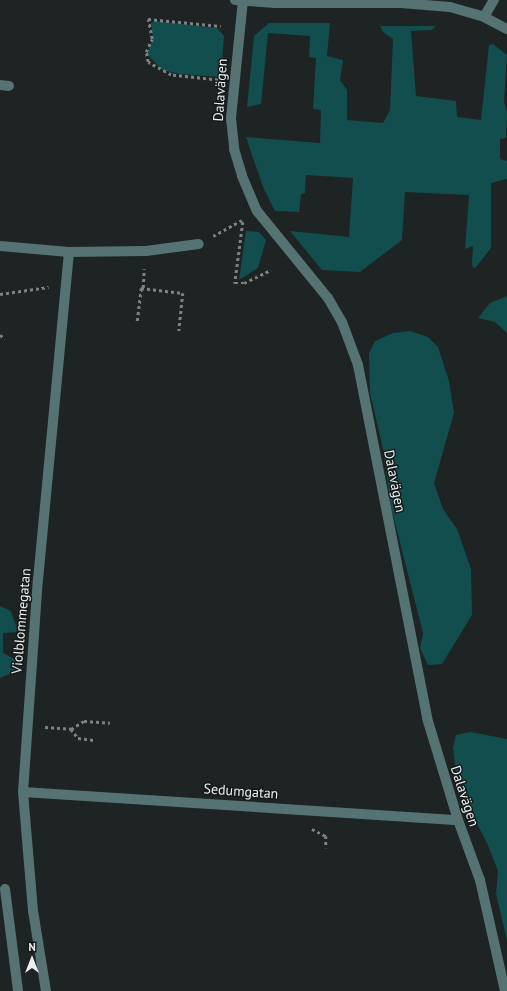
<!DOCTYPE html>
<html>
<head>
<meta charset="utf-8">
<style>
  body { margin:0 }
  #map { position:relative; width:507px; height:991px; overflow:hidden; background:#1e2323; font-family:"PT Sans",sans-serif }
  div>[style] { position:absolute }
  [style*='--x'] { left:calc(var(--x)*1px); top:calc(var(--y)*1px); width:calc(var(--w)*1px); rotate:calc(var(--a)*1deg) }
  .green>* { inset:0; background:#134e4e }
  .path>* { height:2.5px; margin-top:-1.25px; transform-origin:0; background:repeating-linear-gradient(90deg,#7d8281 0 3px,transparent 0 6px) }
  .minor>* { height:10px; margin:-5px; padding:0 5px; transform-origin:5px; border-radius:5px; background:#567373 }
  span { translate:-50% -50%; white-space:nowrap; text-align:center; line-height:1.15; -webkit-text-stroke:3px #151a1a; paint-order:stroke }
  .street-label { font-size:14px; color:#ebefee }
  .north { position:absolute; left:12px; top:939px; width:40px; height:40px; -webkit-text-stroke:3px #151a1a; paint-order:stroke; rotate:0deg; font-size:11px; font-weight:700; line-height:16px; text-align:center; color:#ebefee }
  .north::after { content:''; display:block; margin:auto; width:14px; height:18px; background:#ebefee; clip-path:polygon(50% 0,100% 100%,50% 72%,0 100%) }
</style>
</head>
<body>
<div id="map">
  <div class="green">
    <div style="clip-path:polygon(155px 21px,217px 28px,224px 36px,221px 77px,180px 74px,162px 70px,147px 54px,153px 39px,151px 23px)"></div>
    <div style="clip-path:polygon(269px 23px,330px 23px,327px 56px,343px 60px,340px 80px,347px 90px,347px 120px,383px 123px,390px 110px,393px 39px,383px 32px,380px 26px,436px 26px,432px 30px,411px 31px,416px 96px,456px 101px,457px 117px,481px 120px,489px 45px,493px 44px,507px 55px,504px 102px,507px 112px,506px 138px,500px 139px,500px 159px,507px 161px,507px 179px,491px 183px,491px 248px,476px 267px,473px 268px,472px 263px,473px 246px,465px 249px,469px 195px,405px 192px,402px 240px,360px 272px,322px 270px,290px 231px,349px 237px,353px 178px,306px 175px,305px 193px,301px 194px,299px 212px,275px 211px,263px 187px,246px 137px,320px 143px,321px 110px,313px 109px,316px 58px,309px 57px,310px 36px,268px 33px,261px 104px,247px 107px,254px 36px)"></div>
    <div style="clip-path:polygon(246px 231px,259px 232px,266px 240px,258px 268px,239px 280px)"></div>
    <div style="clip-path:polygon(507px 296px,507px 333px,495px 322px,478px 318px,490px 303px)"></div>
    <div style="clip-path:polygon(410px 331px,428px 337px,438px 347px,449px 381px,454px 413px,434px 483px,443px 509px,457px 529px,471px 569px,472px 615px,442px 664px,428px 665px,420px 648px,423px 633px,391px 507px,383px 449px,370px 393px,369px 353px,375px 341px,393px 333px)"></div>
    <div style="clip-path:polygon(0 606px,11px 611px,18px 632px,3px 633px,3px 653px,18px 661px,14px 672px,0 678px)"></div>
    <div style="clip-path:polygon(470px 732px,507px 739px,507px 940px,496px 894px,498px 871px,487px 843px,458px 788px,453px 748px,456px 735px)"></div>
  </div>
  <div class="path">
    <div style="--x:218;--y:80;--w:47;--a:-173.9"></div>
    <div style="--x:171;--y:75;--w:26;--a:-151"></div>
    <div style="--x:148;--y:62;--w:10;--a:-101"></div>
    <div style="--x:146;--y:52;--w:14;--a:-65"></div>
    <div style="--x:152;--y:39;--w:20;--a:-101"></div>
    <div style="--x:148;--y:19;--w:73;--a:5.5"></div>
    <div style="--x:243;--y:222;--w:62;--a:97.5"></div>
    <div style="--x:235;--y:283;--w:9;--a:0"></div>
    <div style="--x:244;--y:283;--w:30;--a:-26"></div>
    <div style="--x:213;--y:236;--w:33;--a:-29"></div>
    <div style="--x:143;--y:288;--w:19;--a:-87"></div>
    <div style="--x:0;--y:294;--w:49;--a:-8.1"></div>
    <div style="--x:137;--y:321;--w:33;--a:-83"></div>
    <div style="--x:141;--y:288;--w:42;--a:6.8"></div>
    <div style="--x:183;--y:293;--w:38;--a:96"></div>
    <div style="--x:0;--y:335;--w:6;--a:31"></div>
    <div style="--x:45;--y:727;--w:26;--a:4"></div>
    <div style="--x:71;--y:729;--w:11;--a:52"></div>
    <div style="--x:78;--y:738;--w:16;--a:7"></div>
    <div style="--x:71;--y:729;--w:15;--a:-32"></div>
    <div style="--x:84;--y:721;--w:26;--a:4"></div>
    <div style="--x:312;--y:829;--w:16;--a:27"></div>
    <div style="--x:326;--y:836;--w:12;--a:90"></div>
  </div>
  <div class="minor">
    <div style="--x:235;--y:0;--w:40;--a:4.3"></div>
    <div style="--x:275;--y:3;--w:126;--a:0"></div>
    <div style="--x:401;--y:3;--w:49;--a:4.7"></div>
    <div style="--x:450;--y:7;--w:35;--a:16"></div>
    <div style="--x:484;--y:17;--w:26;--a:28"></div>
    <div style="--x:243;--y:0;--w:119;--a:95.8"></div>
    <div style="--x:231;--y:118;--w:31;--a:84"></div>
    <div style="--x:234;--y:149;--w:28;--a:73"></div>
    <div style="--x:242;--y:176;--w:38;--a:67"></div>
    <div style="--x:257;--y:211;--w:112;--a:50.8"></div>
    <div style="--x:328;--y:298;--w:28;--a:60"></div>
    <div style="--x:342;--y:322;--w:46;--a:69.6"></div>
    <div style="--x:358;--y:365;--w:360;--a:78.9"></div>
    <div style="--x:427;--y:718;--w:107;--a:73.1"></div>
    <div style="--x:458;--y:820;--w:64;--a:69.9"></div>
    <div style="--x:480;--y:880;--w:114;--a:77.3"></div>
    <div style="--x:484;--y:17;--w:20;--a:-60"></div>
    <div style="--x:0;--y:85;--w:9;--a:6"></div>
    <div style="--x:0;--y:246;--w:69;--a:5"></div>
    <div style="--x:69;--y:252;--w:77;--a:-0.7"></div>
    <div style="--x:146;--y:251;--w:53;--a:-7.5"></div>
    <div style="--x:23;--y:792;--w:436;--a:3.7"></div>
    <div style="--x:5;--y:889;--w:103;--a:82.7"></div>
    <div style="--x:46;--y:991;--w:81;--a:-99.2"></div>
    <div style="--x:33;--y:911;--w:119;--a:-94.8"></div>
    <div style="--x:23;--y:792;--w:213;--a:-86"></div>
    <div style="--x:38;--y:580;--w:329;--a:-84.6"></div>
  </div>
  <div class="street-label">
    <span style="left:220px;top:90px;rotate:-86deg">Dalavägen</span>
    <span style="left:395px;top:481px;rotate:79deg">Dalavägen</span>
    <span style="left:21px;top:621px;rotate:-85deg">Violblommegatan</span>
    <span style="left:241px;top:791px;rotate:4deg">Sedumgatan</span>
    <span style="left:465px;top:796px;rotate:72deg">Dalavägen</span>
  </div>
  <div class="north">N</div>
</div>
</body>
</html>
